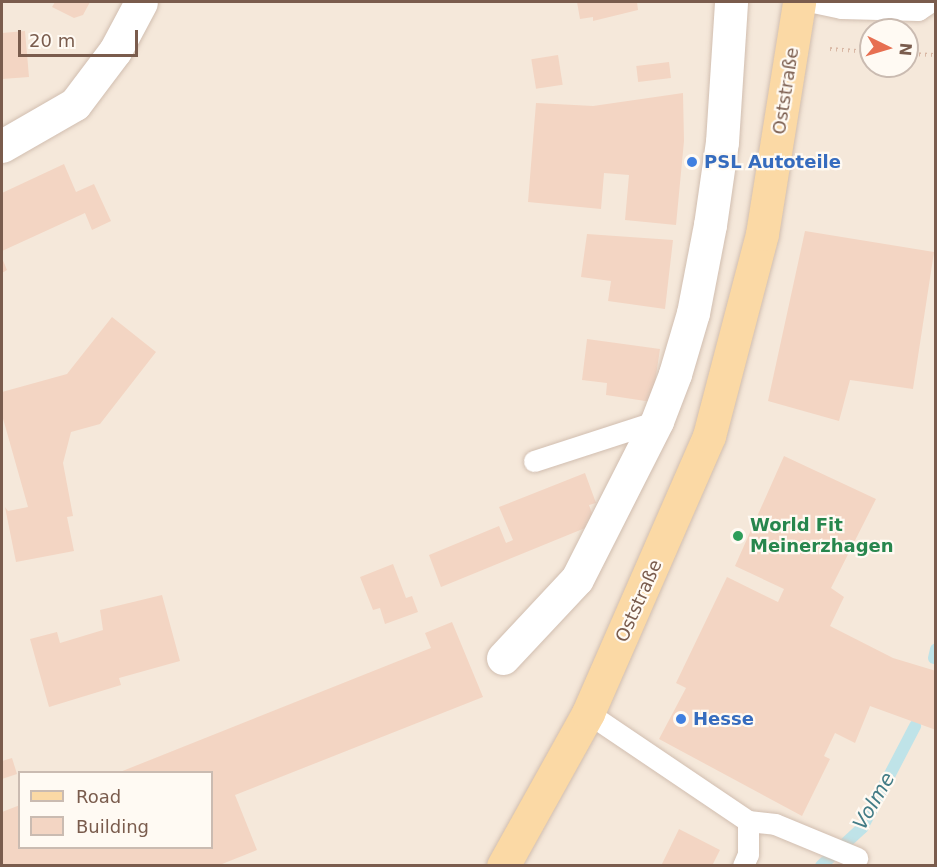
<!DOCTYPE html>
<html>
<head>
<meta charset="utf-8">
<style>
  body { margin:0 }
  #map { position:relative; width:937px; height:867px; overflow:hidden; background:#fdf6ec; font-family:"DejaVu Sans",sans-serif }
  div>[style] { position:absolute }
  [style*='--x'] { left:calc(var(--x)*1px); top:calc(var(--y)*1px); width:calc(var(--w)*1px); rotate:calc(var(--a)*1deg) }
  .residential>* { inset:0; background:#f5e8da }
  .stream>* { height:12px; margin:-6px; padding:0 6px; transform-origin:6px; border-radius:6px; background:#bfe3e8 }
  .building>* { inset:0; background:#f3d5c3; transform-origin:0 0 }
  .path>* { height:4px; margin-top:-2px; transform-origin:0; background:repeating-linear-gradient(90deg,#d9b8a5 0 1.5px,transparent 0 6px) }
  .roads { filter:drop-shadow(0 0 2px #d1beb0) drop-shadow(0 0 2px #d1beb0) }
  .lane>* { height:21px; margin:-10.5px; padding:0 10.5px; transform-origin:10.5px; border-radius:10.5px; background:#fff }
  .street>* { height:33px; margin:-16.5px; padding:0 16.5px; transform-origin:16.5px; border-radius:16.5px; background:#fff }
  .primary>* { height:33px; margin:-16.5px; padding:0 16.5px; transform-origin:16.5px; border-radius:16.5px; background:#fbd9a5 }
  .dots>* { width:16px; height:16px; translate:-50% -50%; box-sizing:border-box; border:3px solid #fffaf3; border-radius:50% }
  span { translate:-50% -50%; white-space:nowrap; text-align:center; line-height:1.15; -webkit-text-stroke:4.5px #fffaf3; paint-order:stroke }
  .street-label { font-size:18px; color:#7a5c4d }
  .shop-label { font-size:18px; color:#366cbe; font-weight:700 }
  .left { translate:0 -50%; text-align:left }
  .leisure-label { font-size:18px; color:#27864d; font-weight:700 }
  .water-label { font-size:20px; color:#437c86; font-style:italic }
  .frame { position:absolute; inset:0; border:3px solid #7a5c4d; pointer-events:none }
  .legend { position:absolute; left:18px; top:771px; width:195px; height:78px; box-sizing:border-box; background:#fffaf3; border:2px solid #cabbb1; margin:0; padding:8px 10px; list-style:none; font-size:18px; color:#7a5c4d }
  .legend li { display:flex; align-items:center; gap:12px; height:30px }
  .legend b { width:30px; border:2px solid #cabbb1 }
  .north { position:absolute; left:859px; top:18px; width:60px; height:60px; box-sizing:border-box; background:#fffaf3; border:2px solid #cabbb1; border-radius:50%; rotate:95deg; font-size:16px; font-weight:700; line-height:24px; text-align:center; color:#7a5c4d }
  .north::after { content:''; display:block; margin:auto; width:21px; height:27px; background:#e76f51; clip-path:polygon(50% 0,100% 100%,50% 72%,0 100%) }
  .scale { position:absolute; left:18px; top:30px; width:120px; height:27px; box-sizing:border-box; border:3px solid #7a5c4d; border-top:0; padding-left:8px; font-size:18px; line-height:21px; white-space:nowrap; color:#7a5c4d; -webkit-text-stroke:4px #fffaf3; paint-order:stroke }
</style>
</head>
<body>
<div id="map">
  <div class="residential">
    <div style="clip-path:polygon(evenodd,2px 2px,935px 2px,935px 865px,2px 865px,2px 2px,871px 30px,907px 30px,907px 66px,871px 66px,871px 30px,2px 2px,20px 772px,212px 772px,212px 848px,20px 848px,20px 772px)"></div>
  </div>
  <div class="stream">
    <div style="--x:934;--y:658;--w:9;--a:-77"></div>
    <div style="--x:821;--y:866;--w:56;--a:-42.8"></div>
    <div style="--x:862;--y:828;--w:115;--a:-62.5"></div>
  </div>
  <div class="building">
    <div style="clip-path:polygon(55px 2px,90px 2px,83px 15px,74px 18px,52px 7px)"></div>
    <div style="clip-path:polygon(577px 2px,637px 2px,638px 10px,593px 21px,593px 17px,580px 19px)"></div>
    <div style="clip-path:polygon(25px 31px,29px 77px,2px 79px,2px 33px)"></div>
    <div style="left:558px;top:55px;width:30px;height:27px;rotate:81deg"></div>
    <div style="left:669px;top:62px;width:16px;height:33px;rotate:83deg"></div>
    <div style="clip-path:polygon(683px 93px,684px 141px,676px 225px,625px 220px,629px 175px,604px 173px,601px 209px,528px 202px,536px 103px,593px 106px)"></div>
    <div style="clip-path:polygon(64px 164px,76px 192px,94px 184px,111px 221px,92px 230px,85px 213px,2px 251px,2px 193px)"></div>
    <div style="clip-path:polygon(805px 231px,934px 252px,913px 389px,850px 380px,839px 421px,768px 401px)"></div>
    <div style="clip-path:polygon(587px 234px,673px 240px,665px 309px,608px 301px,611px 281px,581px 277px)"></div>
    <div style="clip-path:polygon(2px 258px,7px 270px,2px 273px)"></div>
    <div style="clip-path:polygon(112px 317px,156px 352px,100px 424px,71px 432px,63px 463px,73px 516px,67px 517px,74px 551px,16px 562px,5px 507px,8px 511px,28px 507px,2px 415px,2px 392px,67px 374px)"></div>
    <div style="clip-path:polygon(587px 339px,660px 349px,652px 402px,606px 395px,607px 383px,582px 380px)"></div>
    <div style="clip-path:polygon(784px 456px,876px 499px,831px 588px,844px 597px,830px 626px,893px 658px,936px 671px,936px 730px,870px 706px,855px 743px,835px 733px,824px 756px,830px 759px,802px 816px,659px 739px,686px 688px,676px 683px,727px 577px,778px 602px,784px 589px,735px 566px)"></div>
    <div style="clip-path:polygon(585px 473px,596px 503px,589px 505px,594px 519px,590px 526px,441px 587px,429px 555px,499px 526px,506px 543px,513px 540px,499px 507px)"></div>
    <div style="clip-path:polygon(393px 564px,406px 598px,412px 596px,418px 612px,385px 624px,380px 608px,373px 610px,360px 577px)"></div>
    <div style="clip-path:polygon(162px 595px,180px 661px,119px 678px,121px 685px,49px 707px,30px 639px,57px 632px,60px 643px,103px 630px,100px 610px)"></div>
    <div style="clip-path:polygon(452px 622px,483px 697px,235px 795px,257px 850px,217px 866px,2px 866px,2px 812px,20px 805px,20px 848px,212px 848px,212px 772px,120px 772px,431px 648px,425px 633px)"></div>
    <div style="clip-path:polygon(12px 758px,17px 774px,2px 779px,2px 761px)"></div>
    <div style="clip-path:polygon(679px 829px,720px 850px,712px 866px,661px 866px)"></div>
  </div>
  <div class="path">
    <div style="--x:830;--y:49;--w:41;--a:4.2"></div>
    <div style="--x:907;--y:54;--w:29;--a:2"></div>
  </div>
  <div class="roads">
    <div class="lane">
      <div style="--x:813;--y:2;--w:29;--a:12"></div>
      <div style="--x:841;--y:8;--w:77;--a:1.5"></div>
      <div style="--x:918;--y:10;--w:14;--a:-34"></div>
      <div style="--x:534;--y:461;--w:129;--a:-18"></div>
      <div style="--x:588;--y:713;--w:193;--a:34"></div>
      <div style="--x:748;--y:821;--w:33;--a:90"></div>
      <div style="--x:748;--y:854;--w:13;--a:113"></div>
      <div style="--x:748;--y:821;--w:27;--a:6"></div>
      <div style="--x:775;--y:824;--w:89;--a:22.5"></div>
    </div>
    <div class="street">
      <div style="--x:2;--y:146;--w:84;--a:-29.9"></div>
      <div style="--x:75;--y:104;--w:66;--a:-53"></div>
      <div style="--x:115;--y:51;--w:55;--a:-62"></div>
      <div style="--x:503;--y:658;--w:108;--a:-46.9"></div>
      <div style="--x:577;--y:579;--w:177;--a:-63.1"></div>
      <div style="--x:657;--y:421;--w:50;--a:-69"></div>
      <div style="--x:675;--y:374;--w:64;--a:-73.6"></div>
      <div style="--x:693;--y:313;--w:90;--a:-79.1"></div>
      <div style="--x:710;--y:225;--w:84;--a:-81.8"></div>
      <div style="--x:722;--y:142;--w:140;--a:-86.3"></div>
    </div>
    <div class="primary">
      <div style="--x:503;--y:866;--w:175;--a:-60.9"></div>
      <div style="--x:588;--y:713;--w:302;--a:-66.4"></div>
      <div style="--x:709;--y:436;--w:209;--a:-75.3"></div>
      <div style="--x:762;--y:234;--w:235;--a:-80.9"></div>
    </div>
  </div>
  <div class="dots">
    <div style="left:692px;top:162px;background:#3f7fe0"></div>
    <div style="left:738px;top:536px;background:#2e9e5b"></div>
    <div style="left:681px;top:719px;background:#3f7fe0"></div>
  </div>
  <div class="street-label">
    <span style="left:786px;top:91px;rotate:-81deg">Oststraße</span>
    <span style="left:639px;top:601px;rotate:-66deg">Oststraße</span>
  </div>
  <div class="shop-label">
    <span class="left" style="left:704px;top:162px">PSL Autoteile</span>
    <span class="left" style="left:693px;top:719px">Hesse</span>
  </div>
  <div class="leisure-label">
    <span class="left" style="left:750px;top:536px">World Fit<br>Meinerzhagen</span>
  </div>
  <div class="water-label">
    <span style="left:874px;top:801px;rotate:-60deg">Volme</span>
  </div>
  <div class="frame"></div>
  <ul class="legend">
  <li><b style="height:8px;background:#fbd9a5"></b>Road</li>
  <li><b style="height:16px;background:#f3d5c3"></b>Building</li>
  </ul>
  <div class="north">N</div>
  <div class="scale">20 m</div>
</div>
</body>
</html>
